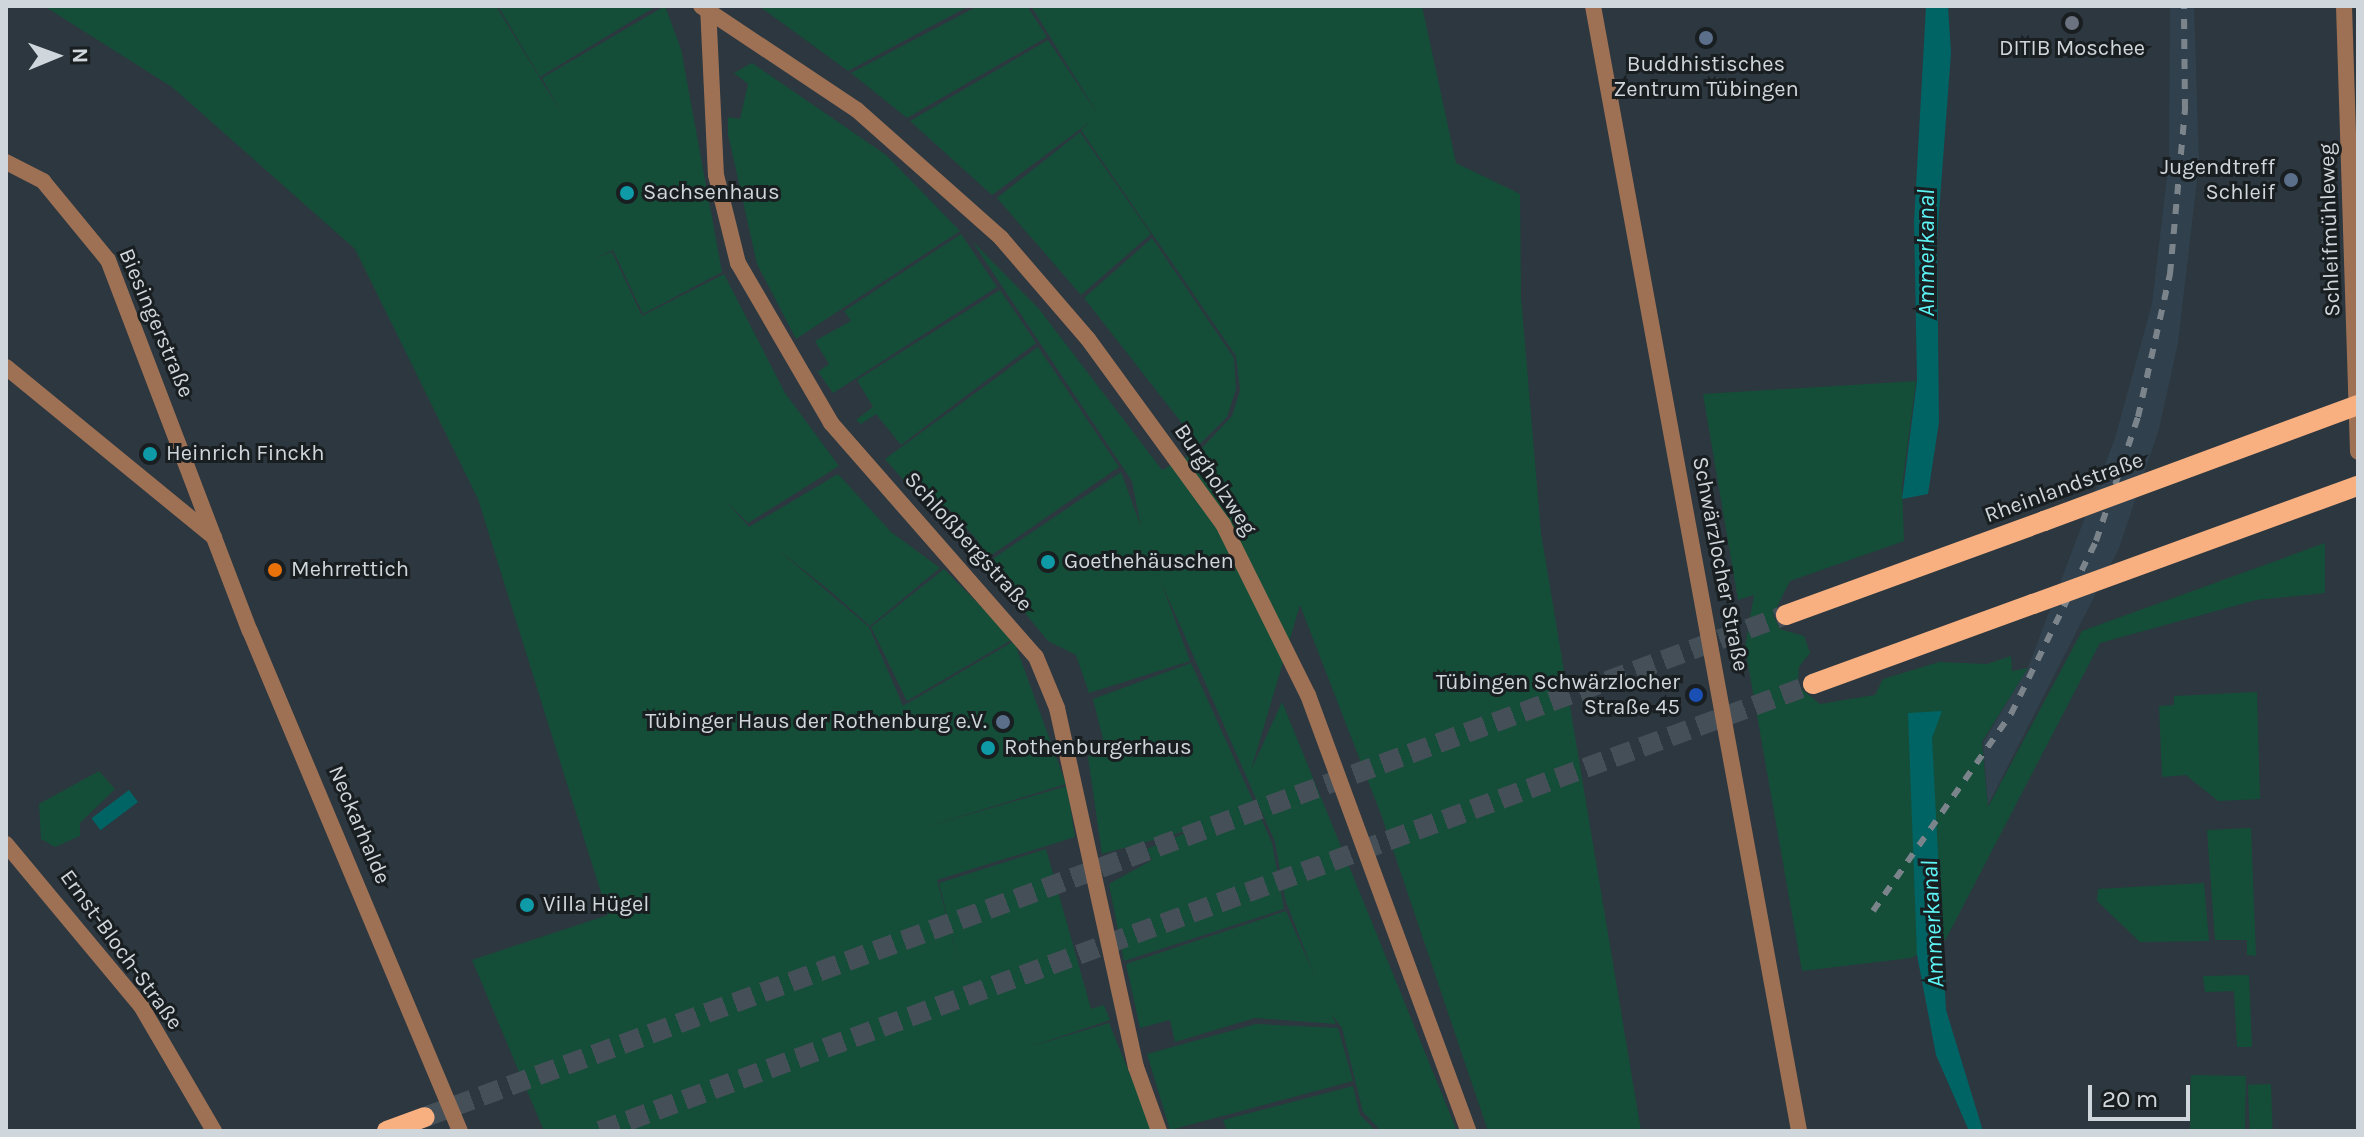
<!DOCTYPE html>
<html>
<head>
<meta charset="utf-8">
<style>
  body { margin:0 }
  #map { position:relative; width:2364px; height:1137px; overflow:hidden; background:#2c373f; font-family:Karla,sans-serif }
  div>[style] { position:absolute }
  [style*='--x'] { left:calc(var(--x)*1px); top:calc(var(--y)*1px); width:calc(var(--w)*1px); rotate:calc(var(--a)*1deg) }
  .built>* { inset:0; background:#30414d }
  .green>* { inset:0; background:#154e38; transform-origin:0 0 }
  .water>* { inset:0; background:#006364; transform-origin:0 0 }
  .primary-tunnel>* { height:20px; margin-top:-10px; transform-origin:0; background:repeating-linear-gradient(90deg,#454f57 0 20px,transparent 0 30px) }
  .minor>* { height:16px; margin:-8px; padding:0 8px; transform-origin:8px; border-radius:8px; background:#9e7155 }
  .primary>* { height:20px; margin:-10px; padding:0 10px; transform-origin:10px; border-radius:10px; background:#f9b081 }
  .rail>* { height:6px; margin-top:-3px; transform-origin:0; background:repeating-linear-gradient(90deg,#7b848b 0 10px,transparent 0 20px) }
  .primary-bridge>* { height:20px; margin:-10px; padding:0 10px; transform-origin:10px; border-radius:10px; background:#f9b081 }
  .dots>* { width:22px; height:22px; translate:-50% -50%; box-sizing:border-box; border:4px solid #191e21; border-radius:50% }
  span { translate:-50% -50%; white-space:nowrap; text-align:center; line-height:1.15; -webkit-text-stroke:6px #191e21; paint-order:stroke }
  .poi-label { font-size:22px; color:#d0d7dc }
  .right { translate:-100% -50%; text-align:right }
  .left { translate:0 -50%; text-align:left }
  .street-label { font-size:22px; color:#d0d7dc }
  .water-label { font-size:24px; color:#5df4f5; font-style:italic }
  .frame { position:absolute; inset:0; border:8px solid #d0d7dc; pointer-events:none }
  .north { position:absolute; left:16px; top:16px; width:80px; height:80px; -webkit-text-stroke:6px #191e21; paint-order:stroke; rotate:89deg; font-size:22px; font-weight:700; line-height:32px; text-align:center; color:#d0d7dc }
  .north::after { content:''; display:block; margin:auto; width:28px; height:36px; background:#d0d7dc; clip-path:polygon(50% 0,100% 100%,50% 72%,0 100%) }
  .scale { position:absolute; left:2088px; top:1085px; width:102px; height:36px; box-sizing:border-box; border:4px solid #d0d7dc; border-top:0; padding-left:10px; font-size:24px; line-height:28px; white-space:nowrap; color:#d0d7dc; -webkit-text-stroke:6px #191e21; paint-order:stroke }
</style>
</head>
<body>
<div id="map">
  <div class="built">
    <div style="clip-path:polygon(2170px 6px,2194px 6px,2199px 163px,2178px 343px,2159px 429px,2119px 548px,1988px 805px,1983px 743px,2029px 665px,2115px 438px,2152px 304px,2169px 160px)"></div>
  </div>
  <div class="green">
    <div style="clip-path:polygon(44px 6px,496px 6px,560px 111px,542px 78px,665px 6px,681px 49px,722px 272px,643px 314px,613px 250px,596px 258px,612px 252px,642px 316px,724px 274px,785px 393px,839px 466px,748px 523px,725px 500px,749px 527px,838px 474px,891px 532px,940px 568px,870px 626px,829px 590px,776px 548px,869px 627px,903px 706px,1014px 641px,1066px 784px,922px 828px,1067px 786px,1075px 837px,937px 880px,960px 967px,939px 883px,1046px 849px,1091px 1009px,1104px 1005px,1110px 1020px,1026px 1048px,1109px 1023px,1153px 1131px,544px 1131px,472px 960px,608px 915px,478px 499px,355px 249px,172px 87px)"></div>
    <div style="clip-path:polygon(498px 6px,655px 6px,655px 7px,540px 77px)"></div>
    <div style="clip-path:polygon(759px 6px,969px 6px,848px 71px)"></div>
    <div style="clip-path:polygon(978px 6px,1027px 6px,1047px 37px,907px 118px,851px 73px)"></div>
    <div style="clip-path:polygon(1031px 6px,1422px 6px,1456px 163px,1520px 194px,1521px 297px,1541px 533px,1641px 1131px,1488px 1131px,1382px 817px,1300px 605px,1251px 770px,1282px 702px,1457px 1131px,1381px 1131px,1363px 1112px,1342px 1028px,1327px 1008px,1285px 899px,1275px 842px,1144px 543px,1132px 481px,972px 241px,1039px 309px,1162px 470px,1200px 450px,1232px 416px,1240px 390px,1236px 356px,1081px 130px,1090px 122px,992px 195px,910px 121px,1048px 40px,1099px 116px)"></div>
    <div style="clip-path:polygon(752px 63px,886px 155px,960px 231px,796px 339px,757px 264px,728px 134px,728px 117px,740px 119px,748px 84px,734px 73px)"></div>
    <div style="clip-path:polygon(1080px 132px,1151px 234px,1081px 295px,997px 198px)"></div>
    <div style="clip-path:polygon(961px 234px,997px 287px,833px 393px,818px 372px,829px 364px,815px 341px,851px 321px,844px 311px)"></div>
    <div style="clip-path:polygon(1152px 238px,1234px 358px,1236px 389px,1227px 417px,1199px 445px,1084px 298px)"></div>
    <div style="clip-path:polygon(1000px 290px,1036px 343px,901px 445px,876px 414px,861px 424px,856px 420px,873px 407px,857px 380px)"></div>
    <div style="clip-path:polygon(1038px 347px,1119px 467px,983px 561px,972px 549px,979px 542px,948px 508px,935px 516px,885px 459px)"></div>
    <div style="clip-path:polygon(1916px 381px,1902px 486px,1904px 541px,1790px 581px,1773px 615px,1780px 629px,1804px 636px,1810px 653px,1799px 667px,1798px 686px,1820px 704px,1875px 695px,1883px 679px,1939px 662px,1987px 664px,2011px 656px,2012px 671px,2028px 668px,1982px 742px,1988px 807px,2082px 631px,2325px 543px,2325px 593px,2256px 600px,2100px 643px,1946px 939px,1911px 958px,1802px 971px,1745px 647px,1754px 595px,1738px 600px,1703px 394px)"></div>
    <div style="clip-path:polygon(1121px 472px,1190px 661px,1089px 693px,1076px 655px,1048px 641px,985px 564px)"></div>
    <div style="clip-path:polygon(944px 569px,1013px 639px,907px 701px,871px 627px)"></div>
    <div style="clip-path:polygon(1191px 663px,1272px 843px,1284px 909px,1124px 961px,1109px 884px,1152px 860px,1147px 849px,1200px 827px,1102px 854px,1088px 757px,1103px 739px,1093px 699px)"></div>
    <div style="clip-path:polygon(2257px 692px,2260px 799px,2218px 801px,2186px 775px,2162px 777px,2159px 706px,2174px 705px,2174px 696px)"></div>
    <div style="clip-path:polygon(99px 771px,115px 789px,80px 823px,80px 836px,55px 847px,41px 839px,39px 804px)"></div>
    <div style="clip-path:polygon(2251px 828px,2256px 956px,2247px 955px,2247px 940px,2215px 940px,2207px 830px)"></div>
    <div style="clip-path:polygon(2204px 883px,2209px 941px,2140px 942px,2097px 901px,2098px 889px)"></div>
    <div style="clip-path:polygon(1286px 911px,1336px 1024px,1255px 1018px,1175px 1042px,1170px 1020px,1140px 1028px,1126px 964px)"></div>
    <div style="clip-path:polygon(2249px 975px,2252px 1047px,2237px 1047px,2234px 991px,2205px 992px,2203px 976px)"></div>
    <div style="clip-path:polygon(1256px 1024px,1338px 1028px,1353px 1081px,1170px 1130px,1147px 1054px)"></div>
    <div style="left:2246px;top:1076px;width:55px;height:55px;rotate:91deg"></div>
    <div style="left:2271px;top:1084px;width:47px;height:23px;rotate:88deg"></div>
    <div style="clip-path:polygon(1353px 1086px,1360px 1115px,1376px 1131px,1227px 1131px,1223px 1120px)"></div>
  </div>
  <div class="water">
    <div style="clip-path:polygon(1926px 6px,1948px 6px,1951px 53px,1937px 240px,1939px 422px,1928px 494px,1902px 499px,1917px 380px,1914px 222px)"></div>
    <div style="clip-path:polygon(1942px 711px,1932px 738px,1946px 1010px,1983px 1131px,1969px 1131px,1936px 1055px,1917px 955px,1908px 713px)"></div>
    <div style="left:129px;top:790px;width:15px;height:47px;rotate:53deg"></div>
  </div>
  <div class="primary-tunnel">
    <div style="--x:425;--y:1117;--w:1451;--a:-20.25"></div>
    <div style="--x:600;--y:1131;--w:1293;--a:-20.23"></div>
  </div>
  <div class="minor">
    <div style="--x:701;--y:6;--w:187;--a:33.7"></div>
    <div style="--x:857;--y:110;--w:193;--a:41.6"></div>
    <div style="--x:1001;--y:238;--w:133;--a:49.3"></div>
    <div style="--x:1088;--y:339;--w:229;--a:53.9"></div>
    <div style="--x:1223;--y:524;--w:191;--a:63.6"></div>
    <div style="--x:1308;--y:695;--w:464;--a:69.8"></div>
    <div style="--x:708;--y:6;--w:169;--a:87.3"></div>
    <div style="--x:716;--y:175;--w:91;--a:76"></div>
    <div style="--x:738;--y:263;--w:185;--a:59.8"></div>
    <div style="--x:831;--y:423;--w:311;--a:48.8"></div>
    <div style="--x:1036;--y:657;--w:55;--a:67.6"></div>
    <div style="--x:1057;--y:708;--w:368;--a:77.6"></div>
    <div style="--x:1136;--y:1067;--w:68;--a:70.2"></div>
    <div style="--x:1593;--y:6;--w:1144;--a:79.62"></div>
    <div style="--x:2344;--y:6;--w:446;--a:88.2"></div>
    <div style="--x:6;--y:162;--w:42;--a:27.2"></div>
    <div style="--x:43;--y:181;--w:102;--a:50.6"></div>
    <div style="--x:108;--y:260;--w:397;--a:69.1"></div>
    <div style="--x:250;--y:631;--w:542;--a:67.22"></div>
    <div style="--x:6;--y:367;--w:269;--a:39.3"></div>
    <div style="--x:6;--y:844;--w:211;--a:50.2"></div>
    <div style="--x:141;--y:1006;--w:145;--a:59.7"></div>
  </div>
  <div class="primary">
    <div style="--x:1786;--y:615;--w:275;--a:-20"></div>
    <div style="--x:1813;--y:684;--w:234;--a:-20"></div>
    <div style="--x:387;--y:1131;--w:40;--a:-20.2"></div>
  </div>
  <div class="rail">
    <div style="--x:1873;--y:911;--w:241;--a:-55"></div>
    <div style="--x:2011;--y:714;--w:193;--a:-63.8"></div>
    <div style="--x:2096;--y:541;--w:131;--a:-71.3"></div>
    <div style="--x:2138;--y:417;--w:147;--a:-77.4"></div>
    <div style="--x:2170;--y:274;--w:166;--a:-84.8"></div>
    <div style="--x:2185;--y:109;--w:103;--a:-90.6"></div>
  </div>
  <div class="primary-bridge">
    <div style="--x:2044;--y:521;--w:335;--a:-20.3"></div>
    <div style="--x:2033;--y:604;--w:346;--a:-20"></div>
  </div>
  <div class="dots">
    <div style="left:2072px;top:23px;background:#6b7280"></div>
    <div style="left:1706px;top:38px;background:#5c6f8a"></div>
    <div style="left:2291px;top:180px;background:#5c6f8a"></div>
    <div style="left:627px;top:193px;background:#0f9aa8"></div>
    <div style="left:150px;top:454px;background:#0f9aa8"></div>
    <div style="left:1048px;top:562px;background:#0f9aa8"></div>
    <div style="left:275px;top:570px;background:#e8710a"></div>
    <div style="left:1696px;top:695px;background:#1a4fb4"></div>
    <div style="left:1003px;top:722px;background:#5c6f8a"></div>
    <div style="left:988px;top:748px;background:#0f9aa8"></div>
    <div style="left:527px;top:905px;background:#0f9aa8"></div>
  </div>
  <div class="poi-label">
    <span style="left:2072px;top:49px">DITIB Moschee</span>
    <span style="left:1706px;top:77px">Buddhistisches<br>Zentrum Tübingen</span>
    <span class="right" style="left:2275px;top:180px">Jugendtreff<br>Schleif</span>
    <span class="left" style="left:643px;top:193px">Sachsenhaus</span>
    <span class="left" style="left:166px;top:454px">Heinrich Finckh</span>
    <span class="left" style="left:1064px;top:562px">Goethehäuschen</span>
    <span class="left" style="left:291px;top:570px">Mehrrettich</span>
    <span class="right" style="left:1680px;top:695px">Tübingen Schwärzlocher<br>Straße 45</span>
    <span class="right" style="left:987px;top:722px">Tübinger Haus der Rothenburg e.V.</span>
    <span class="left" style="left:1004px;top:748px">Rothenburgerhaus</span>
    <span class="left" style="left:543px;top:905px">Villa Hügel</span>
  </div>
  <div class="street-label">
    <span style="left:2330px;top:230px;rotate:-92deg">Schleifmühleweg</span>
    <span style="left:156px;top:323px;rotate:67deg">Biesingerstraße</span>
    <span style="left:1215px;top:480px;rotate:56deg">Burgholzweg</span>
    <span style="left:2064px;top:488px;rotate:-20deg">Rheinlandstraße</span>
    <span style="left:968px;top:542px;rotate:48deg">Schloßbergstraße</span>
    <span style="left:1720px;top:564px;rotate:79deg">Schwärzlocher Straße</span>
    <span style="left:359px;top:825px;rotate:67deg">Neckarhalde</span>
    <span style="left:121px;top:950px;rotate:54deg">Ernst-Bloch-Straße</span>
  </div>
  <div class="water-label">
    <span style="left:1927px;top:253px;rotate:-90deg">Ammerkanal</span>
    <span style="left:1933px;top:924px;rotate:-93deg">Ammerkanal</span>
  </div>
  <div class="frame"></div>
  <div class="north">N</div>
  <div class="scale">20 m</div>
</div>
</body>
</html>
